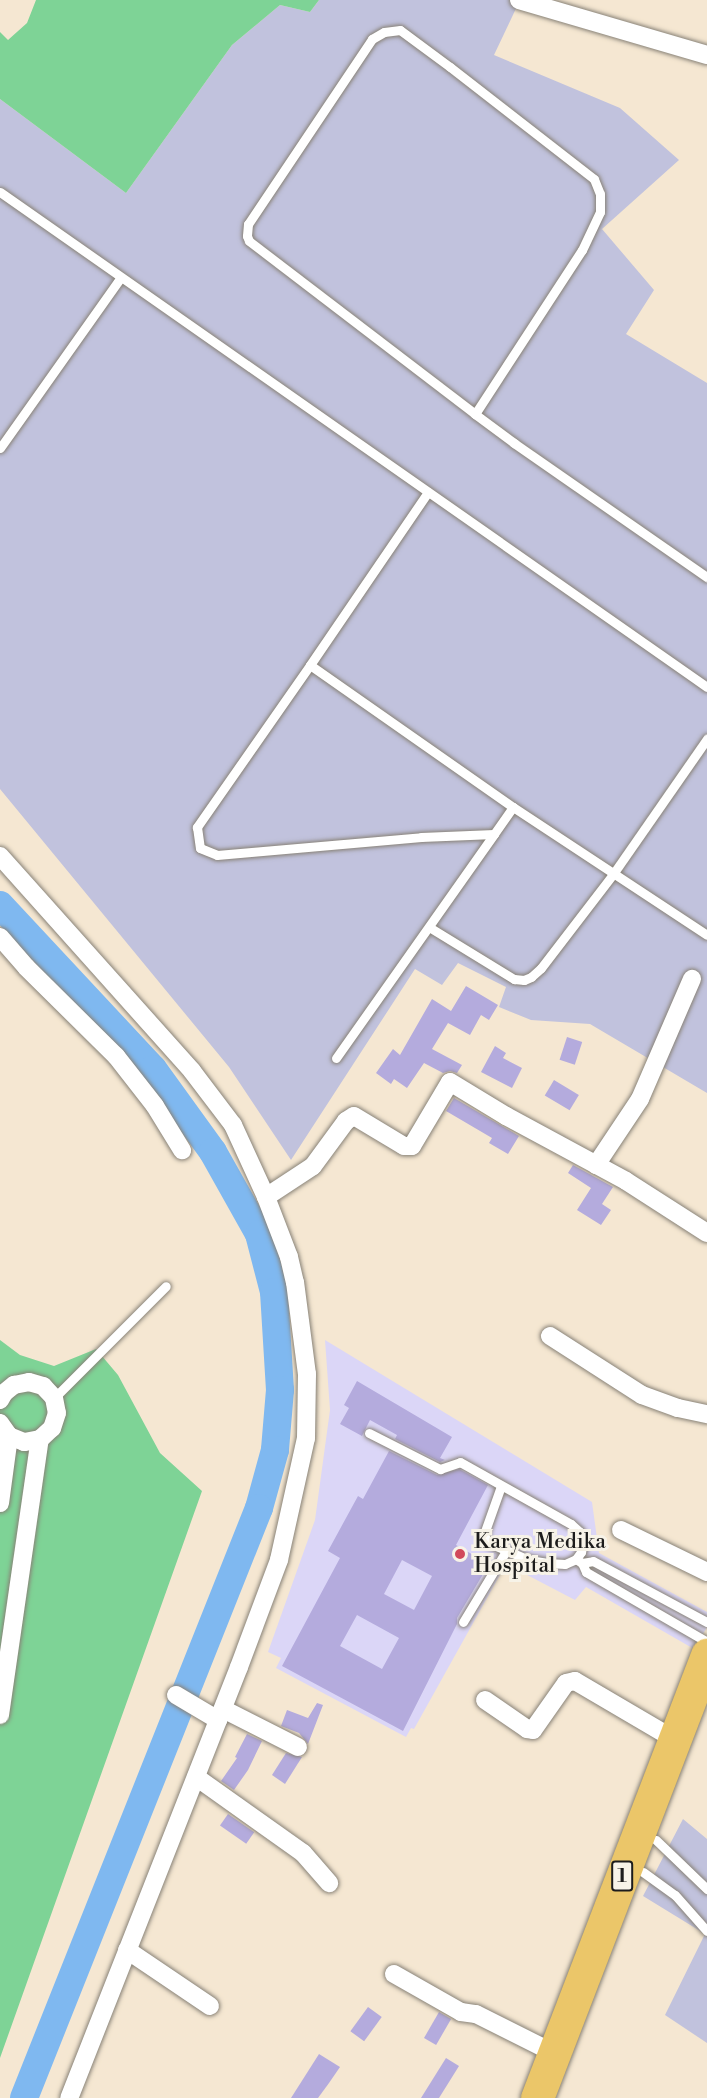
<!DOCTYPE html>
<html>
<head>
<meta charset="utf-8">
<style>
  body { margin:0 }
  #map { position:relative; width:707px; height:2098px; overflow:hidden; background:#f5e7d2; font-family:"Libre Bodoni",serif }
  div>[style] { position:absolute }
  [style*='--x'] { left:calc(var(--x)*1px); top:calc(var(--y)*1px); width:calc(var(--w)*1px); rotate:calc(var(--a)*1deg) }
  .built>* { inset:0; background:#dbd6f7 }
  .industrial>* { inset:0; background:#c1c2dd }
  .green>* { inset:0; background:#7ed396 }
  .river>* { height:28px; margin:-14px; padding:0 14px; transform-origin:14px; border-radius:14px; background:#7fb8f0 }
  .building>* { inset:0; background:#b4abdd; transform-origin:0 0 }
  .roads { filter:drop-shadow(0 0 2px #888277) drop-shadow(0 0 2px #888277) }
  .lane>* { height:9px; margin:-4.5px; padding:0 4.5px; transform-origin:4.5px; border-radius:4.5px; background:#fff }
  .street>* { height:18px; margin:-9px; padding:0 9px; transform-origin:9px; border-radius:9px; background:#fff }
  .highway>* { height:33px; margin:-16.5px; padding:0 16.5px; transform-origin:16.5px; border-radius:16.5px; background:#ebc669 }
  .dots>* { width:16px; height:16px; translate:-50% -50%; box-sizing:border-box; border:3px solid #f7f3e8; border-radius:50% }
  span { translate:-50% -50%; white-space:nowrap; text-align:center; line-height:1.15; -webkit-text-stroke:6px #f7f3e8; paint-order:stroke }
  .shield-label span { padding:2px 4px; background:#f7f3e8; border:2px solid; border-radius:4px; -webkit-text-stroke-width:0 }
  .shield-label { font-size:20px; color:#1c1c1c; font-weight:700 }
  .poi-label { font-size:21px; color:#1c1c1c }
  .left { translate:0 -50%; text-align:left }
</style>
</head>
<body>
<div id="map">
  <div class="built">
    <div style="clip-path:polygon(325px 1340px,592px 1502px,599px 1553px,707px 1612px,707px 1627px,694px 1649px,586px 1587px,575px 1600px,506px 1564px,414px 1729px,411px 1728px,406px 1737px,276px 1668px,281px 1658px,268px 1652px,315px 1520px,330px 1410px)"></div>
  </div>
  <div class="industrial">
    <div style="clip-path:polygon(319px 0,520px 0,494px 55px,620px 108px,679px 160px,602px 229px,654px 290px,626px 334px,707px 383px,707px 1093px,590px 1024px,531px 1020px,499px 1007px,506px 987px,458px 963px,442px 985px,415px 969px,291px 1160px,229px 1067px,0 789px,0 99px,126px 193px,232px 45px,280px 5px,310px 12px)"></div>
    <div style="clip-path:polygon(683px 1819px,707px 1839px,707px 2043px,665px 2015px,705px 1934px,643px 1896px)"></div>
  </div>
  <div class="green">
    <div style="clip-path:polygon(36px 0,319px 0,310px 12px,280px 5px,232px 45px,126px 193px,0 99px,0 32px,8px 40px,27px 23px)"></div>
    <div style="clip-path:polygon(0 1340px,20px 1355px,54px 1366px,96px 1349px,118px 1375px,160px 1453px,202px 1491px,0 2058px)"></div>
  </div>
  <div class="river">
    <div style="--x:0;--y:905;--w:224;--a:47"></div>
    <div style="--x:153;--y:1069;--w:102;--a:54.1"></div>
    <div style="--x:213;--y:1152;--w:94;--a:60.7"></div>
    <div style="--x:259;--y:1234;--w:60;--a:75.5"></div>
    <div style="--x:274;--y:1292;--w:98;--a:86.5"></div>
    <div style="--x:280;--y:1390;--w:60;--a:94.8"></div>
    <div style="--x:275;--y:1450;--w:60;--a:105.4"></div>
    <div style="--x:259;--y:1508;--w:635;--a:111.72"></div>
  </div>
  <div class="building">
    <div style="clip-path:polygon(466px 986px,498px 1005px,489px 1020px,481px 1015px,470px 1035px,448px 1023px,432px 1049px,462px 1065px,457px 1073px,450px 1071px,443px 1073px,424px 1063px,407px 1088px,394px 1079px,391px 1084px,376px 1073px,393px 1049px,400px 1055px,432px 999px,451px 1011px)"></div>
    <div style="left:567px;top:1037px;width:16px;height:24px;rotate:18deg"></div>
    <div style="clip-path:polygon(495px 1046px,506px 1053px,503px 1058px,522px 1068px,512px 1088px,481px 1072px)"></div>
    <div style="left:554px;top:1080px;width:29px;height:18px;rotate:31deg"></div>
    <div style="clip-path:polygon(454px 1098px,519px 1136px,508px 1154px,489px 1143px,492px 1138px,446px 1111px)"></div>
    <div style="clip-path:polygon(573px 1165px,613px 1187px,602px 1204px,611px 1210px,601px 1225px,577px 1210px,591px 1188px,568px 1173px)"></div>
    <div style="clip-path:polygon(357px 1381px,452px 1437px,440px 1458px,445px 1460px,440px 1462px,395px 1439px,397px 1435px,370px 1420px,362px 1436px,340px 1424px,349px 1408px,344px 1405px)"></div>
    <div style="clip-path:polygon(evenodd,389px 1451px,437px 1475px,459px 1469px,488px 1485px,456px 1545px,489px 1564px,457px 1618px,457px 1624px,403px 1731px,282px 1666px,340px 1558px,328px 1551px,358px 1496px,363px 1499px,389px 1451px,402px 1560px,432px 1576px,414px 1610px,384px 1594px,402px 1560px,389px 1451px,357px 1615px,399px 1638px,382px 1669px,340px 1646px,357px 1615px)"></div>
    <div style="clip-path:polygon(317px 1703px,323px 1705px,308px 1744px,299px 1733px,281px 1726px,287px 1710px,308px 1718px)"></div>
    <div style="clip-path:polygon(247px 1734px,262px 1741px,248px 1770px,234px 1790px,221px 1781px,237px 1758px,235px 1757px)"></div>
    <div style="clip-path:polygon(286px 1753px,302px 1757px,285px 1784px,272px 1775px)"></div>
    <div style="left:228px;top:1814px;width:32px;height:14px;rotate:35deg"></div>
    <div style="left:368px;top:2007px;width:17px;height:30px;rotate:36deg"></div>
    <div style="left:439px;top:2012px;width:14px;height:30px;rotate:30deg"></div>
    <div style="clip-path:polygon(319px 2054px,340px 2067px,329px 2083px,318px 2098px,291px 2098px)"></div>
    <div style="clip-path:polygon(446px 2058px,459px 2066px,439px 2098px,421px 2098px)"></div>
  </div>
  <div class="roads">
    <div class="lane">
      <div style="--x:0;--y:192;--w:863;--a:35"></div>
      <div style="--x:475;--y:414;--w:196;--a:-56.9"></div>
      <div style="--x:582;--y:250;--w:42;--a:-64.7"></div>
      <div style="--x:600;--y:212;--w:18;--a:-90"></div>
      <div style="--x:600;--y:194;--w:16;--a:-112"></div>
      <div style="--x:594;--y:179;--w:182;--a:-142.1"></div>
      <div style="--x:450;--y:67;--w:62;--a:-143.5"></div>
      <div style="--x:400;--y:30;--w:16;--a:173"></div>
      <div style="--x:384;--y:32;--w:14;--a:150"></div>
      <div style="--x:372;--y:39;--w:223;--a:123.8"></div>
      <div style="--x:248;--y:224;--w:12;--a:95"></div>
      <div style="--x:247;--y:236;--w:5;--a:68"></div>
      <div style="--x:249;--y:241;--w:285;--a:37.4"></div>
      <div style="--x:475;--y:414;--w:49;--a:36.6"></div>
      <div style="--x:514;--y:443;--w:235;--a:34.8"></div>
      <div style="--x:0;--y:448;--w:209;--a:-54.7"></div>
      <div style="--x:428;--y:492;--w:209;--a:124.3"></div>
      <div style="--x:310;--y:665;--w:248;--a:35"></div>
      <div style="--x:513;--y:807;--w:232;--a:33.4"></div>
      <div style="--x:310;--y:665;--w:198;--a:124.9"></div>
      <div style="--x:197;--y:827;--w:21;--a:82"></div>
      <div style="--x:200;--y:848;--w:18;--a:22"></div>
      <div style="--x:217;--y:855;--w:205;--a:-5"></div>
      <div style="--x:421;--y:837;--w:73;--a:-2.4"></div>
      <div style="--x:494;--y:834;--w:33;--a:-55"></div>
      <div style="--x:429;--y:927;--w:100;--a:31.5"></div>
      <div style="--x:514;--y:979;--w:10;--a:6"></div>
      <div style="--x:524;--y:980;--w:8;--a:-23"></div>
      <div style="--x:531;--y:977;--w:13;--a:-42"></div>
      <div style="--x:541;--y:968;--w:118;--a:-52.5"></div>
      <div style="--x:613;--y:874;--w:165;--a:-55.2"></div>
      <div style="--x:336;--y:1058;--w:274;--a:-54.8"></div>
      <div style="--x:54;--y:1398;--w:158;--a:-45"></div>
      <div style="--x:369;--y:1433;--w:80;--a:26.9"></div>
      <div style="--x:440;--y:1469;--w:21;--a:-19"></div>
      <div style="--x:460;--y:1462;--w:127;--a:29.2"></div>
      <div style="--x:571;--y:1524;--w:12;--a:42"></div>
      <div style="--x:580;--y:1532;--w:10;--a:73"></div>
      <div style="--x:583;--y:1542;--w:10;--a:101"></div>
      <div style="--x:581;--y:1552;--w:9;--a:126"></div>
      <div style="--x:501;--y:1486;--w:51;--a:109.5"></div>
      <div style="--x:484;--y:1534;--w:9;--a:69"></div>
      <div style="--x:487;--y:1542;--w:46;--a:23.2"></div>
      <div style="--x:529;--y:1560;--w:19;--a:9"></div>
      <div style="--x:548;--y:1563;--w:17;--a:3"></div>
      <div style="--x:565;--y:1564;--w:12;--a:-24"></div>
      <div style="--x:576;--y:1559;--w:7;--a:34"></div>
      <div style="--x:582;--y:1563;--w:11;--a:-10"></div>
      <div style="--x:593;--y:1561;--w:129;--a:28.2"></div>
      <div style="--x:582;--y:1563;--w:10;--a:66"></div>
      <div style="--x:586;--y:1572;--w:140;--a:30"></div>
      <div style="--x:463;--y:1622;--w:83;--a:-58.8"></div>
      <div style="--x:656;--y:1840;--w:71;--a:43.9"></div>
      <div style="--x:643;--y:1872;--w:39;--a:36"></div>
      <div style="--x:675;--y:1895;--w:48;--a:48.4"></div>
    </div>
    <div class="street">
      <div style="--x:519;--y:0;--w:196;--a:16.3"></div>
      <div style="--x:0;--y:856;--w:288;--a:48.2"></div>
      <div style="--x:192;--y:1071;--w:68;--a:52.8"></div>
      <div style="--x:233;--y:1125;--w:79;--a:65.4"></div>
      <div style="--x:266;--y:1197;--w:64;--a:69"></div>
      <div style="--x:289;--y:1257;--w:26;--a:77"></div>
      <div style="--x:295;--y:1282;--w:93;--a:82.6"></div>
      <div style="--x:307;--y:1374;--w:64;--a:90.9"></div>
      <div style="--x:306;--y:1438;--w:125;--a:102.5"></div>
      <div style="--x:279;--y:1560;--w:114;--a:110.5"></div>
      <div style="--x:239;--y:1667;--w:463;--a:111.5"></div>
      <div style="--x:0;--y:937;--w:40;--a:49"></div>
      <div style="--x:26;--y:967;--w:127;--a:44.7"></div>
      <div style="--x:116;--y:1056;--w:63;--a:52"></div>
      <div style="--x:155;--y:1106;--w:52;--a:58.5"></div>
      <div style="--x:596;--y:1165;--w:79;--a:-56.3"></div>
      <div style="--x:640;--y:1099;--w:131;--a:-66.6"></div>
      <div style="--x:266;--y:1197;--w:56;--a:-33.4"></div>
      <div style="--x:313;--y:1166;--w:56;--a:-53.7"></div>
      <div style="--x:346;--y:1121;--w:9;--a:-32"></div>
      <div style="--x:354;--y:1116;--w:58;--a:31"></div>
      <div style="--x:404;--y:1146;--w:8;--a:0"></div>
      <div style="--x:412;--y:1146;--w:74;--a:-59.3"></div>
      <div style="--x:450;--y:1082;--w:66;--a:31.3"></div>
      <div style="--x:506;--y:1116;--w:136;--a:28.4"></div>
      <div style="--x:626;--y:1181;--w:96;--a:32.7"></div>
      <div style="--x:550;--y:1336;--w:109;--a:32.7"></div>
      <div style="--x:642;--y:1395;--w:38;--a:20"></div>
      <div style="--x:678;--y:1408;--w:30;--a:12"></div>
      <div style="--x:0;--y:1400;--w:8;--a:-60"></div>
      <div style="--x:4;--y:1393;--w:13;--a:-39"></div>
      <div style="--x:14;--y:1385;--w:15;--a:-11"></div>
      <div style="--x:29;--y:1382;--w:15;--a:16"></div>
      <div style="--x:43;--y:1386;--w:16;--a:47"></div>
      <div style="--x:54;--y:1398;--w:15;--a:79"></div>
      <div style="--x:57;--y:1413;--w:16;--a:108"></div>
      <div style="--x:52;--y:1428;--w:16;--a:137"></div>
      <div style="--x:40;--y:1439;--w:16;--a:169"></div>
      <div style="--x:24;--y:1442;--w:16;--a:-158"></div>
      <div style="--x:9;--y:1436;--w:16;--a:-125"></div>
      <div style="--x:0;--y:1503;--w:68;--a:-82.3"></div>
      <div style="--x:621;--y:1530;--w:96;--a:26"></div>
      <div style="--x:176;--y:1695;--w:49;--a:30.8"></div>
      <div style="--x:485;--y:1700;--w:51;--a:34.6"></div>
      <div style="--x:527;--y:1729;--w:6;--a:9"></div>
      <div style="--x:533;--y:1730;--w:57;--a:-54.9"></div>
      <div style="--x:566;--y:1683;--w:9;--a:-13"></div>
      <div style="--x:575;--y:1681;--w:115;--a:30.4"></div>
      <div style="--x:223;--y:1709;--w:84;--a:26.9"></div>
      <div style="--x:0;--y:1715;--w:279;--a:-81.8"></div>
      <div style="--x:196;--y:1777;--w:131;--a:35.4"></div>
      <div style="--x:303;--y:1853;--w:40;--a:49"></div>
      <div style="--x:127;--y:1950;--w:100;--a:34"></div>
      <div style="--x:394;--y:1974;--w:77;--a:29.6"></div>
      <div style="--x:461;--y:2012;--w:15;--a:8"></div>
      <div style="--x:476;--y:2014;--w:87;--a:26.6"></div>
    </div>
    <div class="highway">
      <div style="--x:537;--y:2098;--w:475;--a:-69"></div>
    </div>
  </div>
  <div class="dots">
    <div style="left:460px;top:1554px;background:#d1495b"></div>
  </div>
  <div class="shield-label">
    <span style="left:622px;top:1876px">1</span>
  </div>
  <div class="poi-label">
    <span class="left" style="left:474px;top:1554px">Karya Medika<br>Hospital</span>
  </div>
</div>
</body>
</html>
